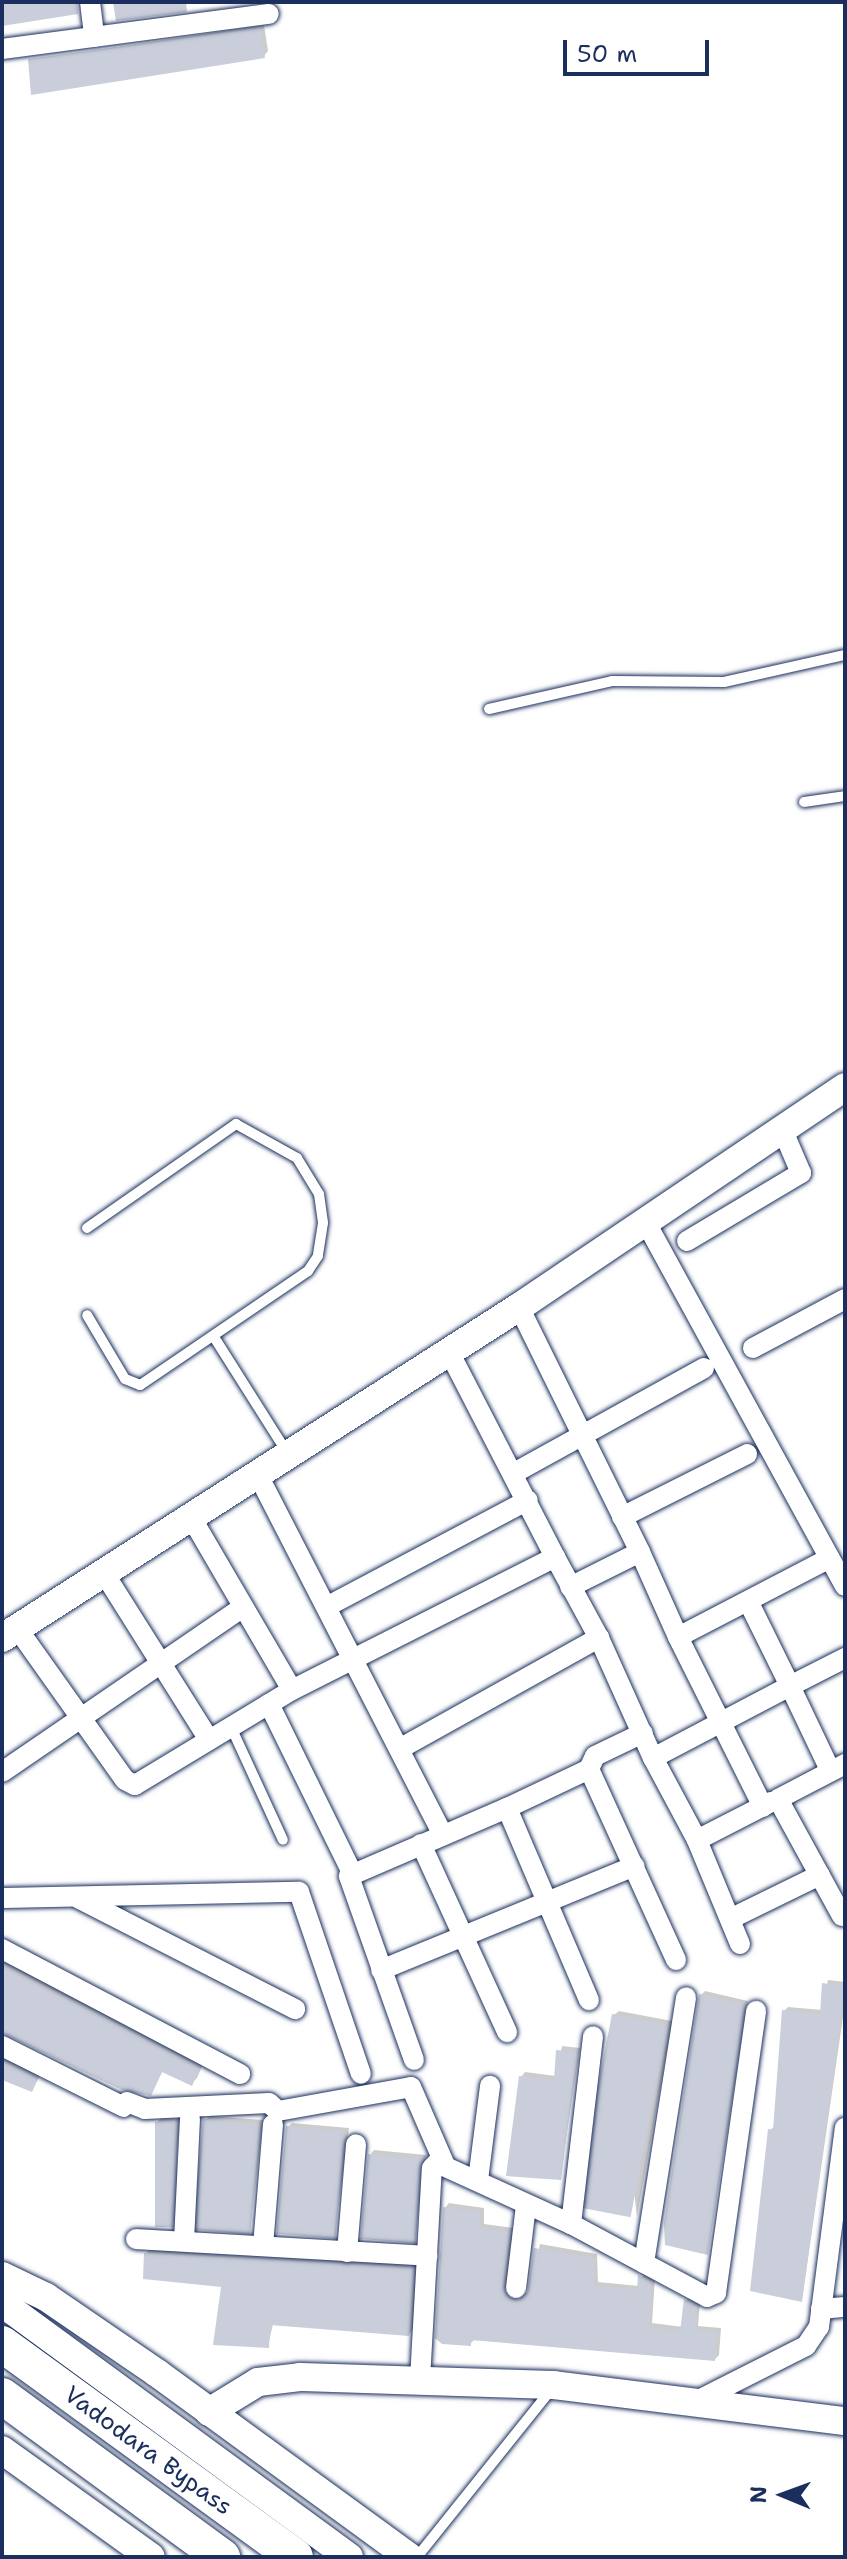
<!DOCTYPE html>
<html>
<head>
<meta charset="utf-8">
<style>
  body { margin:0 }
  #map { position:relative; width:847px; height:2559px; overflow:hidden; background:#fff; font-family:"Shantell Sans",sans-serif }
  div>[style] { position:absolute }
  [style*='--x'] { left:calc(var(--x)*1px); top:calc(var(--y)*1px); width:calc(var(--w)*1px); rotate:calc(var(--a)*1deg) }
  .shadow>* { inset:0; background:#0003 }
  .building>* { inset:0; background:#caceda; transform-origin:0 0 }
  .roads { filter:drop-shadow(0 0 2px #1b2f5e) drop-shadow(0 0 2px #1b2f5e) }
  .lane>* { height:10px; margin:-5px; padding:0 5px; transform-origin:5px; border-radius:5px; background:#fff }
  .street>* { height:20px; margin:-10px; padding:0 10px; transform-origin:10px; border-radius:10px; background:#fff }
  .secondary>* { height:28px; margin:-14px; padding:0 14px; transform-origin:14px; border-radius:14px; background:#fff }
  .highway>* { height:36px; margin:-18px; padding:0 18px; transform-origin:18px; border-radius:18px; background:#fff }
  span { translate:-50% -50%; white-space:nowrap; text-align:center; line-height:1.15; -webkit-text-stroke:6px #fff; paint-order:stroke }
  .street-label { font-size:24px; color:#1b2f5e }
  .frame { position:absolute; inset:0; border:4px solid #1b2f5e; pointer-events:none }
  .north { position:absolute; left:743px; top:2455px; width:80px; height:80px; -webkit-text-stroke:6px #fff; paint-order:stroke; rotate:271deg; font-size:22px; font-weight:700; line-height:32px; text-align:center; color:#1b2f5e }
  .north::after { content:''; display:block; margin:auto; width:28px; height:36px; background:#1b2f5e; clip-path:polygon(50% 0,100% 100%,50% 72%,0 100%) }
  .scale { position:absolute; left:563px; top:40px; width:146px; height:36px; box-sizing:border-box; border:4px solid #1b2f5e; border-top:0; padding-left:10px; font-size:24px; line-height:28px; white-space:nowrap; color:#1b2f5e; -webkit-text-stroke:6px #fff; paint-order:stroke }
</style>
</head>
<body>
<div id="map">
  <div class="shadow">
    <div style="clip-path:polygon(264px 25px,268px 51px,264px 56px,30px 60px)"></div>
    <div style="clip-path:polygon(2px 1958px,204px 2062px,197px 2078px,192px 2083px,163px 2071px,152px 2088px,2px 2031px)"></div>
    <div style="clip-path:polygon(828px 1980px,845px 1982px,845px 2003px,802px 2300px,770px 2130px,775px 2126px,784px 2011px,788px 2007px,822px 2010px)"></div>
    <div style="clip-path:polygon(705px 1991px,748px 2001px,708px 2252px,701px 1995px)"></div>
    <div style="clip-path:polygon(619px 2011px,672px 2021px,637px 2217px,614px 2015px)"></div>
    <div style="clip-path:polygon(562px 2046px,580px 2048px,560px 2178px,521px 2077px,525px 2072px,556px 2076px)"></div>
    <div style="clip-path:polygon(2px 2051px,42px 2073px,31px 2090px,2px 2077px)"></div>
    <div style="clip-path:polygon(210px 2116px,263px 2120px,250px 2231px,205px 2120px)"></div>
    <div style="clip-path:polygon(162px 2118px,180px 2119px,171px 2226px,157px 2122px)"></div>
    <div style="clip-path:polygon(292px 2123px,349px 2128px,334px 2236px,288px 2127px)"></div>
    <div style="clip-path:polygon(374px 2150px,426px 2155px,414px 2240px,370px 2155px)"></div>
    <div style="clip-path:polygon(449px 2203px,484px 2208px,484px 2224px,513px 2228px,507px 2281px,513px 2296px,529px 2292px,540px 2244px,597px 2254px,598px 2282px,639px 2286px,644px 2272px,655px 2278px,652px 2323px,683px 2327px,686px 2300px,690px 2296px,700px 2302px,698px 2326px,721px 2328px,719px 2355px,715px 2359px,474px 2340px,470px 2344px,445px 2208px)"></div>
    <div style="clip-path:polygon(151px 2249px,417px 2264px,414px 2329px,409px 2334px,273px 2324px,268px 2346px,223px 2285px,146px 2253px)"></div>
  </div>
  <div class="building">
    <div style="clip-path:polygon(2px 2px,77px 2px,78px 14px,2px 26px)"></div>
    <div style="clip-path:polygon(113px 2px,186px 2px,187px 12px,116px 21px)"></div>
    <div style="clip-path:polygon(260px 28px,265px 58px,31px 95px,28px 59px)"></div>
    <div style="clip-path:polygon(2px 1966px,200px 2068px,192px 2086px,162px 2072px,151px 2096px,122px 2090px,2px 2033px)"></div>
    <div style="clip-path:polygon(822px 1983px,845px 1986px,802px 2302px,750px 2291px,768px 2129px,773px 2130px,782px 2010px,820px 2014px)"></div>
    <div style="clip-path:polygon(699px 1994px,745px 2005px,708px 2255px,665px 2245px,664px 2223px)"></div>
    <div style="left:612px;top:2014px;width:57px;height:196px;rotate:11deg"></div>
    <div style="clip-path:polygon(556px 2050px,577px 2052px,561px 2180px,506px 2176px,519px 2076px,554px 2080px)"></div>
    <div style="clip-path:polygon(2px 2061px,38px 2079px,32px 2092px,2px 2080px)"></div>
    <div style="left:203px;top:2119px;width:57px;height:111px;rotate:5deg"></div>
    <div style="left:155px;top:2122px;width:22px;height:105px"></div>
    <div style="left:286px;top:2126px;width:59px;height:108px;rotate:5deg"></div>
    <div style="left:368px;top:2154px;width:55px;height:85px;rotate:5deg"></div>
    <div style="clip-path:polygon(443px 2207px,480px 2212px,480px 2228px,510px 2232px,503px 2286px,509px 2299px,527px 2295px,534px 2248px,594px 2258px,594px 2286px,637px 2289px,638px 2275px,651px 2282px,649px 2327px,680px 2331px,684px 2299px,696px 2306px,695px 2330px,717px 2332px,715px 2361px,471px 2340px,471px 2346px,442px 2344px,435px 2338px)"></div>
    <div style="clip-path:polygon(144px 2253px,413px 2268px,409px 2336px,270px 2325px,269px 2348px,213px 2345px,221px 2287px,143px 2279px)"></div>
  </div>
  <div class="roads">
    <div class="lane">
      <div style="--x:489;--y:709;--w:126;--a:-12.8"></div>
      <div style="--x:612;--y:681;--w:112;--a:0.5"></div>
      <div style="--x:724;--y:682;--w:124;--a:-12.6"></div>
      <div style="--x:804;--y:802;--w:41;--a:-8.3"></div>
      <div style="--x:87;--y:1228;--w:182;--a:-34.9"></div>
      <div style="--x:236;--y:1124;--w:70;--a:29.1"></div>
      <div style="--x:297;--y:1158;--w:42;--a:58.6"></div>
      <div style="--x:319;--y:1194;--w:29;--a:82"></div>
      <div style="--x:323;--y:1223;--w:33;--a:99"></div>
      <div style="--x:318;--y:1256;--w:18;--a:124"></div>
      <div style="--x:308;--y:1271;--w:203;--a:145.8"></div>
      <div style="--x:140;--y:1385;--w:16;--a:-158"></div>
      <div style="--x:125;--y:1379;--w:74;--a:-120.7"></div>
      <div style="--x:214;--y:1337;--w:138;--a:57.7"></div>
      <div style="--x:231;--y:1727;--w:124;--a:65.3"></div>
      <div style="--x:417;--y:2557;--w:214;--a:-51.3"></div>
    </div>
    <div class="street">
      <div style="--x:90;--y:2;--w:35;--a:83"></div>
      <div style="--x:2;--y:49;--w:269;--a:-7.5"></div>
      <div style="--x:644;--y:1219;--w:418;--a:61.3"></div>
      <div style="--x:687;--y:1241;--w:133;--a:-30.8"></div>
      <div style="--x:801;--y:1173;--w:46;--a:-113.2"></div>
      <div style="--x:519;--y:1307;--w:273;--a:63.7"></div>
      <div style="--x:640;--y:1552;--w:78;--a:153.4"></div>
      <div style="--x:753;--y:1348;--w:104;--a:-28"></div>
      <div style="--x:514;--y:1473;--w:217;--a:-28.9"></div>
      <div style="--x:258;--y:1475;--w:405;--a:62.8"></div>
      <div style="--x:191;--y:1517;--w:200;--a:59.7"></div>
      <div style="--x:622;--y:1517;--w:140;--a:-26.7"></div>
      <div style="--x:640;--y:1552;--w:93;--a:65.9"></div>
      <div style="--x:678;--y:1637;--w:171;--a:-27.5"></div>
      <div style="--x:104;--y:1573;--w:197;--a:57.8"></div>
      <div style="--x:749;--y:1603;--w:93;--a:63.7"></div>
      <div style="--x:790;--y:1686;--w:62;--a:-27"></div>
      <div style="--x:328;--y:1606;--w:226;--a:-27.9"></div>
      <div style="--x:17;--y:1628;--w:186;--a:54.6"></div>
      <div style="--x:125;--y:1780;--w:11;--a:27"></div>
      <div style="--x:135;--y:1785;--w:184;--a:-31.2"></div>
      <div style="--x:292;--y:1690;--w:295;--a:-26.8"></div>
      <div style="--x:555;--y:1557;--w:231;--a:-117.3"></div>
      <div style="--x:678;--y:1637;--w:190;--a:63.4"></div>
      <div style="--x:599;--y:1638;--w:132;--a:65.8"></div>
      <div style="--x:269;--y:1704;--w:188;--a:63.8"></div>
      <div style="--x:401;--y:1748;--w:227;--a:-29.1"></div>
      <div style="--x:599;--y:1638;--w:92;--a:-118.5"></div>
      <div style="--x:589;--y:1769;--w:14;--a:-65"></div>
      <div style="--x:595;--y:1756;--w:53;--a:-25.6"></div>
      <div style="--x:2;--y:1772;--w:292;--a:-34.4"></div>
      <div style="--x:507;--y:1808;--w:91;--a:-25.4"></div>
      <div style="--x:589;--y:1769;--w:210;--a:65.5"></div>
      <div style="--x:697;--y:1840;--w:83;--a:-27.2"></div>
      <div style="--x:421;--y:1844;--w:207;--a:65.4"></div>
      <div style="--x:2;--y:1898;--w:297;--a:-1.2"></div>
      <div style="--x:299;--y:1892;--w:192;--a:71.2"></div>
      <div style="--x:78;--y:1898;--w:244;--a:27.1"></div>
      <div style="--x:842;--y:1916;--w:133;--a:-118.7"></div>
      <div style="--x:778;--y:1799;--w:76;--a:-27.6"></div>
      <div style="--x:730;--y:1919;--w:100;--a:-26.1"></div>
      <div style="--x:740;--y:1944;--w:113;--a:-112.5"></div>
      <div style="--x:697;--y:1840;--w:93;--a:-118.2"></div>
      <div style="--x:653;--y:1758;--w:155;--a:-27.7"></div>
      <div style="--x:790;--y:1686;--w:93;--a:64.5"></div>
      <div style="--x:2;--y:1949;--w:269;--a:27.7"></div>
      <div style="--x:381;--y:1970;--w:274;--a:-22.3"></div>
      <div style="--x:2;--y:2046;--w:136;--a:26.6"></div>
      <div style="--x:414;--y:2060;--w:195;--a:-109.5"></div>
      <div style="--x:349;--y:1876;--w:172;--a:-23.3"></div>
      <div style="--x:507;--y:1808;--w:209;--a:66.9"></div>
      <div style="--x:127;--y:2102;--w:19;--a:21"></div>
      <div style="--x:145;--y:2109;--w:124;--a:-2.8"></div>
      <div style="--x:269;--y:2103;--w:12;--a:42"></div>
      <div style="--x:278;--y:2111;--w:135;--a:-10.2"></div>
      <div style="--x:411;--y:2087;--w:83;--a:66.5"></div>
      <div style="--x:478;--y:2180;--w:95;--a:-82.7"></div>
      <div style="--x:571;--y:2224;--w:189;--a:-83.3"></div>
      <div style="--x:136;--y:2239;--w:292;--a:3.3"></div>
      <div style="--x:184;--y:2241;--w:122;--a:-87.2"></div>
      <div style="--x:263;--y:2246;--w:122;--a:-85.3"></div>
      <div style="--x:347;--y:2252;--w:108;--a:-85.2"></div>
      <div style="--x:644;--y:2263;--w:269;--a:-81"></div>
      <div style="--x:516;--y:2288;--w:84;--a:-83.1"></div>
      <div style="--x:821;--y:2309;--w:24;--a:-5"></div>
      <div style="--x:420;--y:2380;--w:212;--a:-86.8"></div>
      <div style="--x:432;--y:2168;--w:7;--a:-45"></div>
      <div style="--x:437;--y:2163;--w:147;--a:24.5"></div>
      <div style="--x:571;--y:2224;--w:154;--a:28.2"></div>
      <div style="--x:707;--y:2297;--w:10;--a:-24"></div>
      <div style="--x:716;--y:2293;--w:285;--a:-81.9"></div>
      <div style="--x:693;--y:2403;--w:127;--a:-26.8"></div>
      <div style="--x:806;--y:2346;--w:23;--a:-56"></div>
      <div style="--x:819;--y:2327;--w:201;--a:-82.6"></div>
    </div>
    <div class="secondary">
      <div style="--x:2;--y:1638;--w:614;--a:-32.63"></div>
      <div style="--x:519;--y:1307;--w:393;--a:-34"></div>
      <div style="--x:2;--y:2276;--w:49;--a:25.5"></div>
      <div style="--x:46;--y:2297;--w:135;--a:34.4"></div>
      <div style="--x:157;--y:2373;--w:312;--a:36.1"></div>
      <div style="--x:2;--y:2303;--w:430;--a:36.2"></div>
      <div style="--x:209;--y:2412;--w:57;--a:-31.5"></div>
      <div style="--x:258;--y:2382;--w:42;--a:-6.8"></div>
      <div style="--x:300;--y:2377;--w:254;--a:1.8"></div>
      <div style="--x:554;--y:2385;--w:293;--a:7.1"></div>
      <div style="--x:2;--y:2450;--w:183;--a:35.7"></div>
    </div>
    <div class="highway">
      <div style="--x:2;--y:2344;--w:362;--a:36"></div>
      <div style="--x:2;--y:2396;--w:273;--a:36.2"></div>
    </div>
  </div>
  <div class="street-label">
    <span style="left:148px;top:2451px;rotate:36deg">Vadodara Bypass</span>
  </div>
  <div class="frame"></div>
  <div class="north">N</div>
  <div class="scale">50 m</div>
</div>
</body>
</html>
